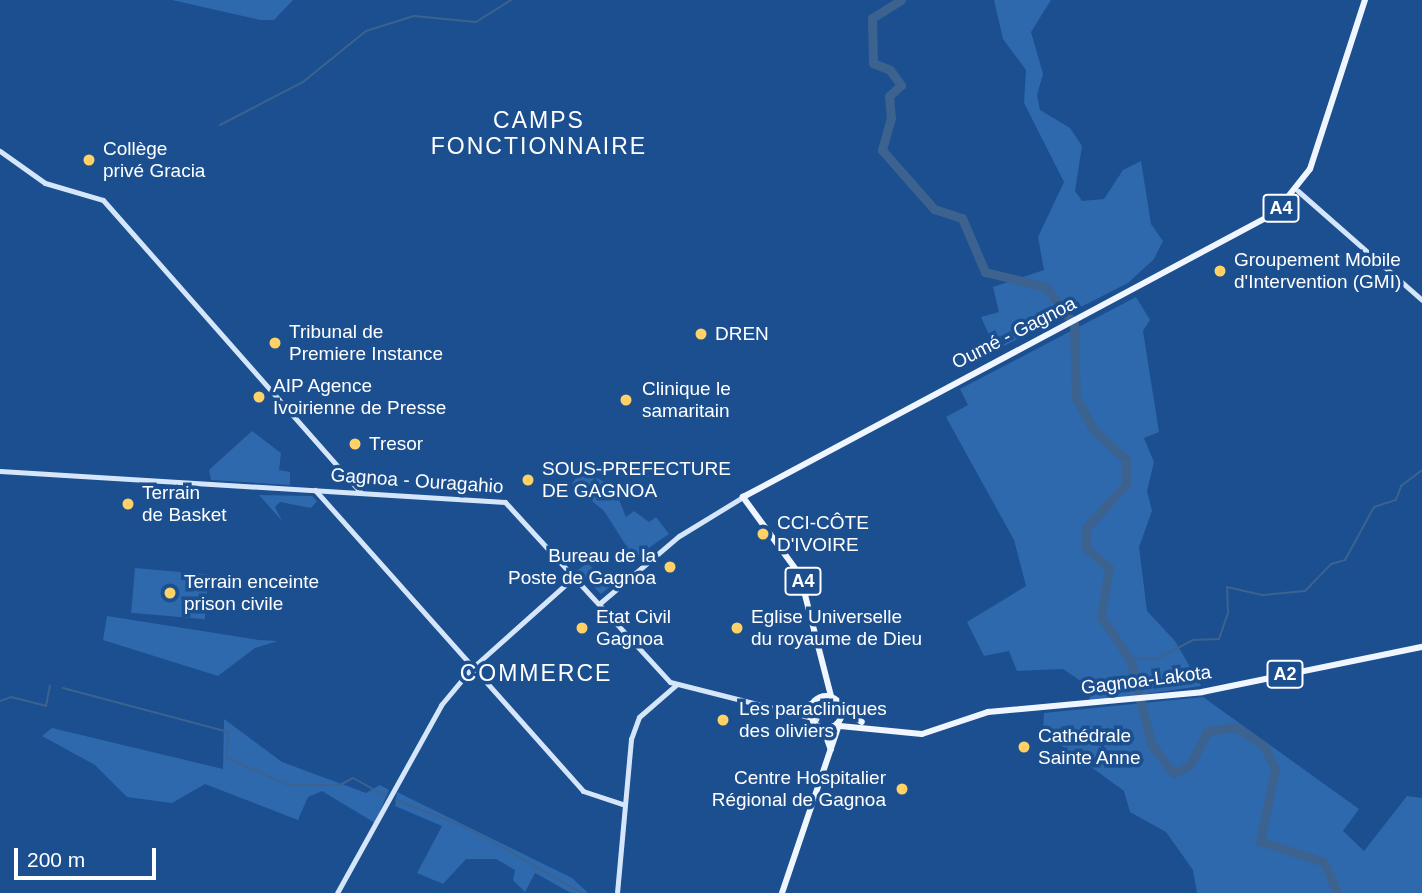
<!DOCTYPE html>
<html>
<head>
<meta charset="utf-8">
<style>
  body { margin:0 }
  #map { position:relative; width:1422px; height:893px; overflow:hidden; background:#1b4f8f; font-family:Arial,sans-serif }
  div>[style] { position:absolute }
  [style*='--x'] { left:calc(var(--x)*1px); top:calc(var(--y)*1px); width:calc(var(--w)*1px); rotate:calc(var(--a)*1deg) }
  .green>* { inset:0; background:#2e69ad; transform-origin:0 0 }
  .stream>* { height:2px; margin:-1px; padding:0 1px; transform-origin:1px; border-radius:1px; background:#3c6290 }
  .river>* { height:9px; margin:-4.5px; padding:0 4.5px; transform-origin:4.5px; border-radius:4.5px; background:#3c6290 }
  .secondary>* { height:5px; margin:-2.5px; padding:0 2.5px; transform-origin:2.5px; border-radius:2.5px; background:#d6e6fa }
  .primary>* { height:6px; margin:-3px; padding:0 3px; transform-origin:3px; border-radius:3px; background:#f0f6ff }
  .primary>.ring { margin:-3px; padding:0; box-sizing:content-box; background:none; border:6px solid #f0f6ff; border-radius:50% }
  .dots>* { width:19px; height:19px; translate:-50% -50%; box-sizing:border-box; border:4px solid #1b4f8f; border-radius:50% }
  span { translate:-50% -50%; white-space:nowrap; text-align:center; line-height:1.15; -webkit-text-stroke:7px #1b4f8f; paint-order:stroke }
  .shield-label span { padding:2px 5px; background:#1b4f8f; border:2px solid; border-radius:5px; -webkit-text-stroke-width:0 }
  .shield-label { font-size:18px; color:#fff; font-weight:700 }
  .poi-label { font-size:19px; color:#fff }
  .left { translate:0 -50%; text-align:left }
  .right { translate:-100% -50%; text-align:right }
  .street-label { font-size:19px; color:#fff }
  .quarter-label { font-size:23px; color:#fff; letter-spacing:2px }
  .scale { position:absolute; left:14px; top:848px; width:142px; height:32px; box-sizing:border-box; border:4px solid #fff; border-top:0; padding-left:9px; font-size:21px; line-height:24px; white-space:nowrap; color:#fff; -webkit-text-stroke:5px #1b4f8f; paint-order:stroke }
</style>
</head>
<body>
<div id="map">
  <div class="green">
    <div style="clip-path:polygon(172px 0,293px 0,274px 20px,260px 20px)"></div>
    <div style="clip-path:polygon(994px 0,1051px 0,1031px 32px,1043px 74px,1037px 95px,1040px 110px,1070px 128px,1082px 146px,1075px 191px,1082px 201px,1104px 199px,1123px 170px,1141px 161px,1151px 224px,1163px 241px,1154px 259px,1128px 283px,996px 350px,981px 317px,999px 312px,993px 287px,1044px 270px,1038px 237px,1064px 182px,1024px 103px,1026px 70px,1003px 39px)"></div>
    <div style="clip-path:polygon(1136px 297px,1150px 320px,1143px 331px,1159px 432px,1144px 438px,1154px 462px,1147px 491px,1152px 511px,1139px 547px,1147px 611px,1175px 641px,1201px 686px,1090px 702px,1088px 686px,1063px 669px,1017px 671px,1009px 651px,984px 656px,967px 622px,1026px 586px,1014px 540px,946px 417px,968px 405px,960px 389px)"></div>
    <div style="clip-path:polygon(252px 431px,281px 453px,279px 470px,290px 472px,290px 485px,211px 480px,209px 470px)"></div>
    <div style="clip-path:polygon(581px 470px,614px 487px,626px 517px,634px 511px,649px 522px,656px 517px,669px 534px,634px 558px,604px 511px,572px 484px)"></div>
    <div style="clip-path:polygon(259px 495px,312px 496px,317px 501px,311px 508px,280px 502px,275px 507px,282px 521px)"></div>
    <div style="clip-path:polygon(587px 563px,612px 585px,601px 594px,577px 571px)"></div>
    <div style="left:135px;top:568px;width:74px;height:45px;rotate:5deg"></div>
    <div style="clip-path:polygon(107px 616px,259px 640px,278px 641px,255px 648px,218px 676px,103px 640px)"></div>
    <div style="clip-path:polygon(1203px 697px,1359px 809px,1343px 831px,1364px 851px,1407px 796px,1422px 798px,1422px 893px,1197px 893px,1193px 870px,1166px 832px,1130px 812px,1124px 791px,1043px 732px,1044px 713px)"></div>
    <div style="clip-path:polygon(224px 719px,282px 762px,366px 793px,380px 785px,389px 790px,375px 823px,322px 791px,308px 797px,298px 820px,205px 784px,172px 803px,127px 797px,95px 765px,42px 736px,52px 728px,223px 769px)"></div>
    <div style="clip-path:polygon(397px 792px,572px 878px,588px 893px,571px 893px,535px 873px,525px 892px,513px 880px,515px 870px,496px 859px,466px 859px,443px 884px,417px 873px,442px 826px,395px 806px)"></div>
  </div>
  <div class="stream">
    <div style="--x:220;--y:125;--w:93;--a:-27.4"></div>
    <div style="--x:303;--y:82;--w:81;--a:-39"></div>
    <div style="--x:366;--y:31;--w:50;--a:-17.4"></div>
    <div style="--x:414;--y:16;--w:62;--a:5.5"></div>
    <div style="--x:476;--y:22;--w:41;--a:-32.2"></div>
    <div style="--x:1130;--y:659;--w:27;--a:0"></div>
    <div style="--x:1157;--y:659;--w:41;--a:-27.8"></div>
    <div style="--x:1193;--y:640;--w:26;--a:-2"></div>
    <div style="--x:1219;--y:639;--w:28;--a:-71"></div>
    <div style="--x:1228;--y:613;--w:26;--a:-92"></div>
    <div style="--x:1227;--y:587;--w:37;--a:13"></div>
    <div style="--x:1263;--y:595;--w:42;--a:-5.4"></div>
    <div style="--x:1305;--y:591;--w:37;--a:-46"></div>
    <div style="--x:1331;--y:564;--w:15;--a:-16"></div>
    <div style="--x:1345;--y:560;--w:60;--a:-61.3"></div>
    <div style="--x:1374;--y:507;--w:23;--a:-18"></div>
    <div style="--x:1396;--y:500;--w:15;--a:-70"></div>
    <div style="--x:1401;--y:486;--w:26;--a:-37"></div>
    <div style="--x:63;--y:688;--w:171;--a:14.9"></div>
    <div style="--x:228;--y:732;--w:26;--a:92"></div>
    <div style="--x:227;--y:758;--w:67;--a:23.9"></div>
    <div style="--x:288;--y:785;--w:52;--a:0"></div>
    <div style="--x:340;--y:785;--w:15;--a:-28"></div>
    <div style="--x:353;--y:778;--w:37;--a:29"></div>
    <div style="--x:0;--y:701;--w:12;--a:-20"></div>
    <div style="--x:11;--y:697;--w:36;--a:14"></div>
    <div style="--x:46;--y:706;--w:21;--a:-79"></div>
    <div style="--x:396;--y:800;--w:79;--a:21.4"></div>
    <div style="--x:470;--y:829;--w:129;--a:29.7"></div>
  </div>
  <div class="river">
    <div style="--x:901;--y:0;--w:34;--a:148"></div>
    <div style="--x:872;--y:18;--w:45;--a:88.7"></div>
    <div style="--x:873;--y:63;--w:18;--a:22"></div>
    <div style="--x:890;--y:70;--w:19;--a:54"></div>
    <div style="--x:901;--y:85;--w:16;--a:137"></div>
    <div style="--x:889;--y:96;--w:22;--a:85"></div>
    <div style="--x:891;--y:118;--w:33;--a:106"></div>
    <div style="--x:882;--y:150;--w:79;--a:48.6"></div>
    <div style="--x:934;--y:209;--w:29;--a:18"></div>
    <div style="--x:962;--y:218;--w:59;--a:66.9"></div>
    <div style="--x:985;--y:272;--w:63;--a:13.8"></div>
    <div style="--x:1046;--y:287;--w:46;--a:52.9"></div>
    <div style="--x:1074;--y:324;--w:74;--a:88.5"></div>
    <div style="--x:1076;--y:398;--w:35;--a:61"></div>
    <div style="--x:1093;--y:429;--w:45;--a:43.2"></div>
    <div style="--x:1126;--y:460;--w:24;--a:90"></div>
    <div style="--x:1126;--y:484;--w:59;--a:132.3"></div>
    <div style="--x:1086;--y:528;--w:20;--a:90"></div>
    <div style="--x:1086;--y:548;--w:30;--a:41"></div>
    <div style="--x:1109;--y:568;--w:50;--a:99.3"></div>
    <div style="--x:1101;--y:617;--w:51;--a:55.4"></div>
    <div style="--x:1130;--y:659;--w:88;--a:76.1"></div>
    <div style="--x:1151;--y:744;--w:37;--a:52"></div>
    <div style="--x:1174;--y:773;--w:18;--a:-27"></div>
    <div style="--x:1190;--y:765;--w:38;--a:-63"></div>
    <div style="--x:1207;--y:731;--w:29;--a:-8"></div>
    <div style="--x:1236;--y:727;--w:34;--a:34"></div>
    <div style="--x:1264;--y:746;--w:25;--a:64"></div>
    <div style="--x:1275;--y:769;--w:74;--a:101.8"></div>
    <div style="--x:1260;--y:841;--w:67;--a:18.2"></div>
    <div style="--x:1324;--y:862;--w:34;--a:67"></div>
  </div>
  <div class="secondary">
    <div style="--x:0;--y:151;--w:55;--a:35.4"></div>
    <div style="--x:45;--y:183;--w:60;--a:16.3"></div>
    <div style="--x:103;--y:200;--w:389;--a:48.6"></div>
    <div style="--x:1298;--y:191;--w:165;--a:41.3"></div>
    <div style="--x:0;--y:471;--w:506;--a:3.51"></div>
    <div style="--x:505;--y:502;--w:244;--a:47.5"></div>
    <div style="--x:670;--y:682;--w:151;--a:14.2"></div>
    <div style="--x:315;--y:490;--w:403;--a:48.3"></div>
    <div style="--x:583;--y:791;--w:41;--a:18.4"></div>
    <div style="--x:599;--y:604;--w:105;--a:-40.4"></div>
    <div style="--x:679;--y:536;--w:75;--a:-31.4"></div>
    <div style="--x:792;--y:709;--w:19;--a:-18"></div>
    <div style="--x:337;--y:893;--w:215;--a:-61"></div>
    <div style="--x:441;--y:705;--w:47;--a:-50.2"></div>
    <div style="--x:471;--y:669;--w:138;--a:-41.8"></div>
    <div style="--x:617;--y:893;--w:155;--a:-84.8"></div>
    <div style="--x:631;--y:739;--w:23;--a:-70"></div>
    <div style="--x:639;--y:717;--w:49;--a:-40.9"></div>
  </div>
  <div class="primary">
    <div class="ring" style="left:810px;top:696px;width:26px;height:26px"></div>
    <div style="--x:832;--y:700;--w:129;--a:-104.4"></div>
    <div style="--x:800;--y:575;--w:97;--a:-126.2"></div>
    <div style="--x:743;--y:497;--w:603;--a:-28.09"></div>
    <div style="--x:1275;--y:213;--w:56;--a:-51.5"></div>
    <div style="--x:1310;--y:169;--w:178;--a:-72"></div>
    <div style="--x:842;--y:710;--w:23;--a:31"></div>
    <div style="--x:840;--y:726;--w:82;--a:5.6"></div>
    <div style="--x:922;--y:734;--w:70;--a:-18.4"></div>
    <div style="--x:988;--y:712;--w:215;--a:-5.3"></div>
    <div style="--x:1202;--y:692;--w:225;--a:-11.6"></div>
    <div style="--x:823;--y:728;--w:23;--a:70"></div>
    <div style="--x:782;--y:893;--w:174;--a:-71.3"></div>
  </div>
  <div class="dots">
    <div style="left:89px;top:160px;background:#ffd166"></div>
    <div style="left:1220px;top:271px;background:#ffd166"></div>
    <div style="left:701px;top:334px;background:#ffd166"></div>
    <div style="left:275px;top:343px;background:#ffd166"></div>
    <div style="left:259px;top:397px;background:#ffd166"></div>
    <div style="left:626px;top:400px;background:#ffd166"></div>
    <div style="left:355px;top:444px;background:#ffd166"></div>
    <div style="left:528px;top:480px;background:#ffd166"></div>
    <div style="left:128px;top:504px;background:#ffd166"></div>
    <div style="left:763px;top:534px;background:#ffd166"></div>
    <div style="left:670px;top:567px;background:#ffd166"></div>
    <div style="left:170px;top:593px;background:#ffd166"></div>
    <div style="left:582px;top:628px;background:#ffd166"></div>
    <div style="left:737px;top:628px;background:#ffd166"></div>
    <div style="left:723px;top:720px;background:#ffd166"></div>
    <div style="left:1024px;top:747px;background:#ffd166"></div>
    <div style="left:902px;top:789px;background:#ffd166"></div>
  </div>
  <div class="shield-label">
    <span style="left:1281px;top:208px">A4</span>
    <span style="left:803px;top:581px">A4</span>
    <span style="left:1285px;top:674px">A2</span>
  </div>
  <div class="poi-label">
    <span class="left" style="left:103px;top:160px">Collège<br>privé Gracia</span>
    <span class="left" style="left:1234px;top:271px">Groupement Mobile<br>d'Intervention (GMI)</span>
    <span class="left" style="left:289px;top:343px">Tribunal de<br>Premiere Instance</span>
    <span class="left" style="left:715px;top:334px">DREN</span>
    <span class="left" style="left:273px;top:397px">AIP Agence<br>Ivoirienne de Presse</span>
    <span class="left" style="left:642px;top:400px">Clinique le<br>samaritain</span>
    <span class="left" style="left:369px;top:444px">Tresor</span>
    <span class="left" style="left:542px;top:480px">SOUS-PREFECTURE<br>DE GAGNOA</span>
    <span class="left" style="left:142px;top:504px">Terrain<br>de Basket</span>
    <span class="left" style="left:777px;top:534px">CCI-CÔTE<br>D'IVOIRE</span>
    <span class="right" style="left:656px;top:567px">Bureau de la<br>Poste de Gagnoa</span>
    <span class="left" style="left:184px;top:593px">Terrain enceinte<br>prison civile</span>
    <span class="left" style="left:596px;top:628px">Etat Civil<br>Gagnoa</span>
    <span class="left" style="left:751px;top:628px">Eglise Universelle<br>du royaume de Dieu</span>
    <span class="left" style="left:739px;top:720px">Les paracliniques<br>des oliviers</span>
    <span class="left" style="left:1038px;top:747px">Cathédrale<br>Sainte Anne</span>
    <span class="right" style="left:886px;top:789px">Centre Hospitalier<br>Régional de Gagnoa</span>
  </div>
  <div class="street-label">
    <span style="left:1014px;top:333px;rotate:-27deg">Oumé - Gagnoa</span>
    <span style="left:417px;top:481px;rotate:4deg">Gagnoa - Ouragahio</span>
    <span style="left:1146px;top:680px;rotate:-7deg">Gagnoa-Lakota</span>
  </div>
  <div class="quarter-label">
    <span style="left:539px;top:133px">CAMPS<br>FONCTIONNAIRE</span>
    <span style="left:536px;top:673px">COMMERCE</span>
  </div>
  <div class="scale">200 m</div>
</div>
</body>
</html>
